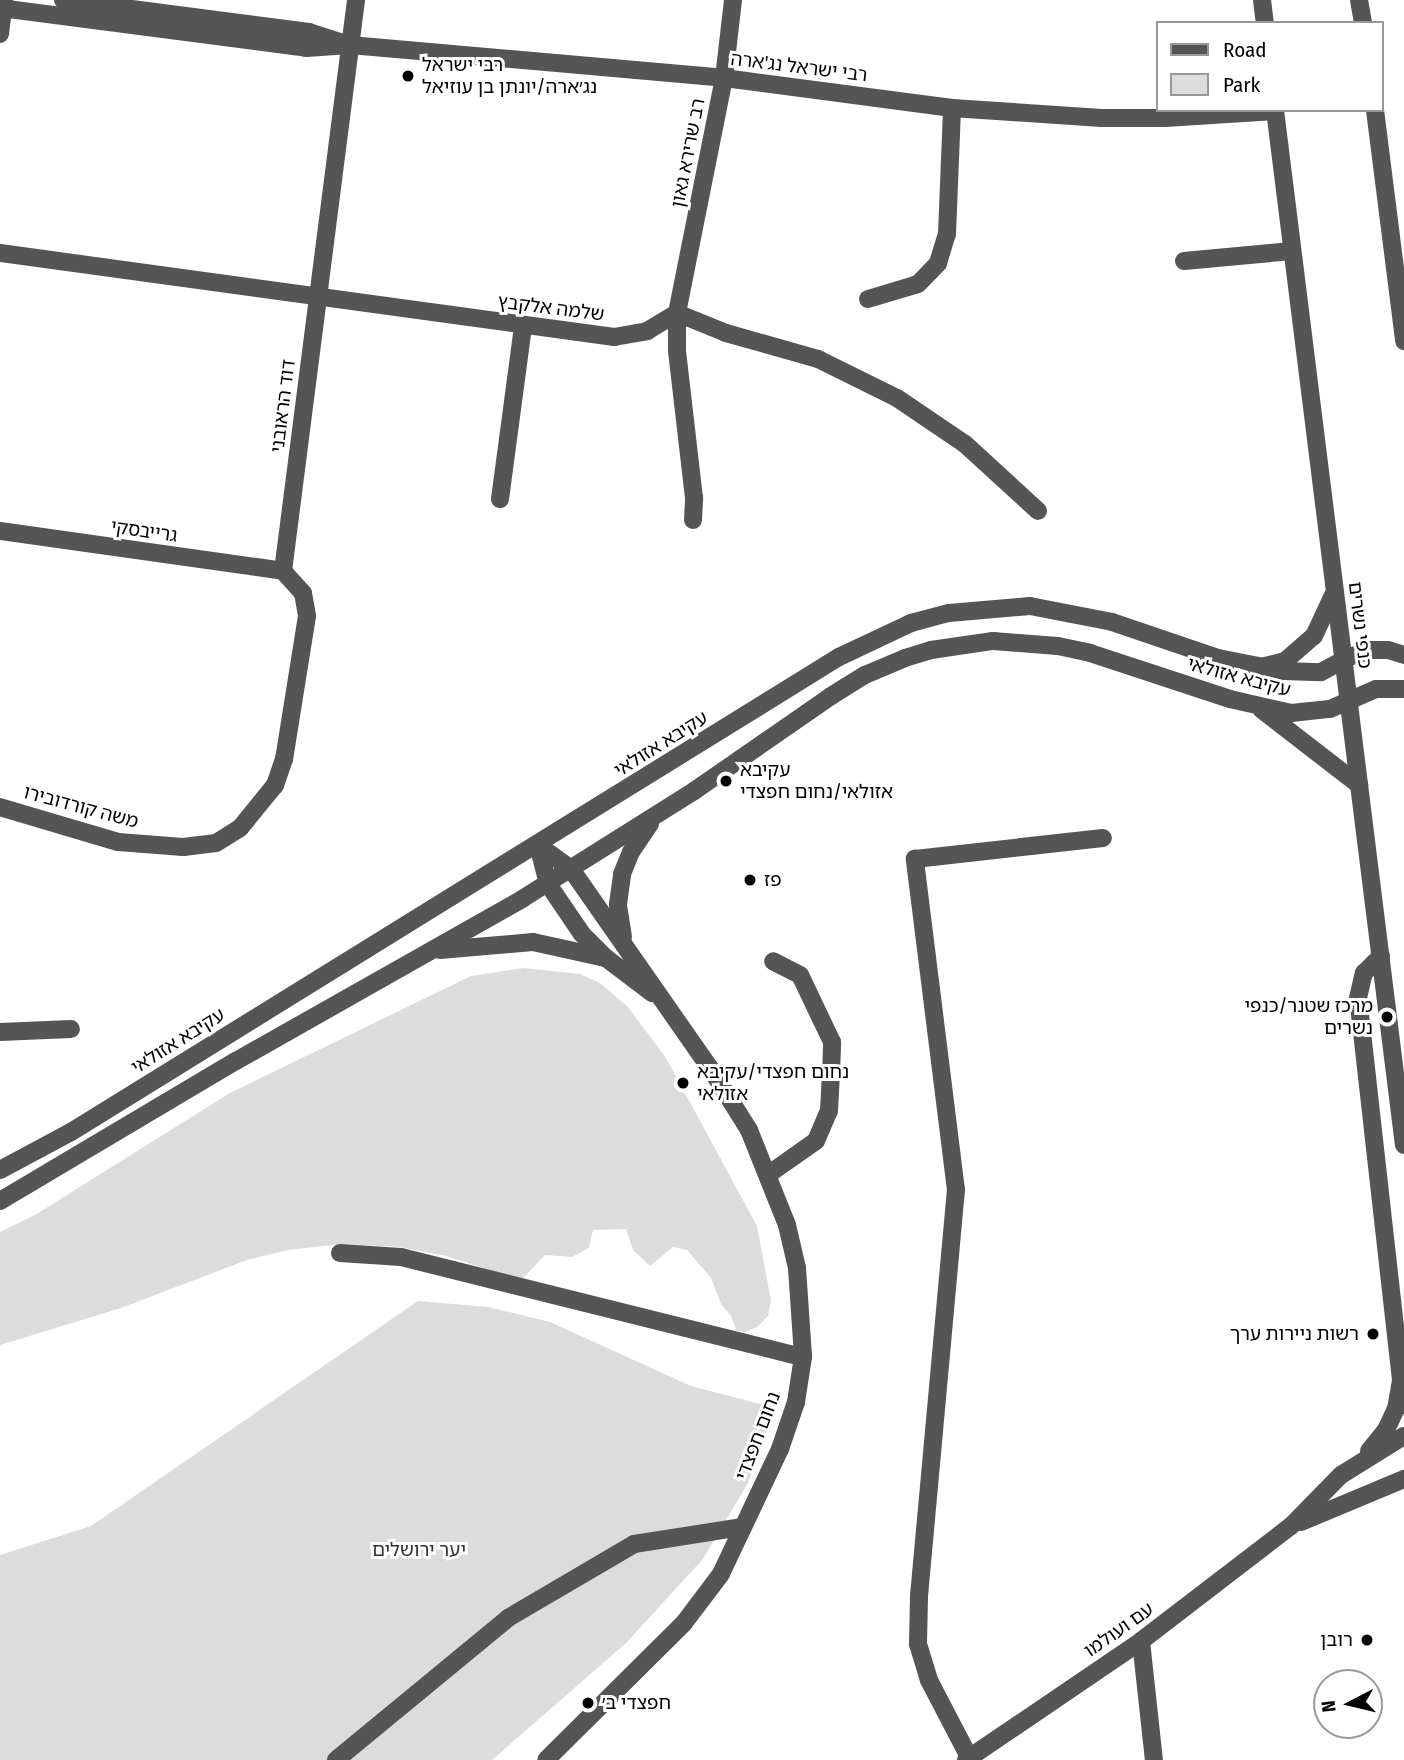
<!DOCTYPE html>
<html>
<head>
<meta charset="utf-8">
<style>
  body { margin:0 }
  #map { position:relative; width:1404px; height:1760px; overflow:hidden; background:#fff; font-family:"Fira Sans Condensed","Noto Sans Hebrew",sans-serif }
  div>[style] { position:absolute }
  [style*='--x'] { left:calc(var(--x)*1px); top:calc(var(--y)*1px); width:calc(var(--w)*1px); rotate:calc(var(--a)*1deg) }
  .green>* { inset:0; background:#dcdcdc }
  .minor>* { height:18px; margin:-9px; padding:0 9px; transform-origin:9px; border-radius:9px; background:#555 }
  .dots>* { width:19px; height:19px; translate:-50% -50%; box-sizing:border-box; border:4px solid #fff; border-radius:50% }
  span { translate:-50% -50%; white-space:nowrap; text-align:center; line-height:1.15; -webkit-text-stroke:6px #fff; paint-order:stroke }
  .poi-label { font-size:19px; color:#000 }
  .left { translate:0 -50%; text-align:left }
  .right { translate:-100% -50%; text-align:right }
  .street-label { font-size:19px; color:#000 }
  .park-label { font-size:19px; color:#333 }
  .legend { position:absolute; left:1156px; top:21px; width:228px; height:91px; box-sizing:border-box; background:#fff; border:2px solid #999; margin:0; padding:9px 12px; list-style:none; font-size:21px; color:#000 }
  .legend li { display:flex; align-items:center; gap:14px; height:35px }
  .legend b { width:35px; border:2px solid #999 }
  .north { position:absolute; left:1313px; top:1669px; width:70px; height:70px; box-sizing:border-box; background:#fff; border:2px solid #999; border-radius:50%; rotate:263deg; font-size:19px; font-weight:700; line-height:28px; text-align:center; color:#000 }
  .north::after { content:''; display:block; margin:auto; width:24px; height:32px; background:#000; clip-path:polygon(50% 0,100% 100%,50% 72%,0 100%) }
</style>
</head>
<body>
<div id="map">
  <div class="green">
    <div style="clip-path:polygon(523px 968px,580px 974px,600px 983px,628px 1007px,666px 1058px,757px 1226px,771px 1301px,768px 1316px,757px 1327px,746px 1332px,737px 1331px,731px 1316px,721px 1304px,711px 1278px,687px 1250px,673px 1247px,650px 1266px,633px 1250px,626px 1229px,593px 1230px,589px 1248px,572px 1257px,545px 1255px,521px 1280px,446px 1256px,399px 1247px,342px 1244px,288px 1250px,247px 1260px,121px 1308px,0 1345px,0 1232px,35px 1215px,230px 1093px,471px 976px)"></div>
    <div style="clip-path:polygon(418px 1301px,488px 1307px,550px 1322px,691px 1386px,764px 1405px,769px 1415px,767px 1431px,748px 1483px,703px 1559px,626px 1643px,492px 1760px,0 1760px,0 1555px,91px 1526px)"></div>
  </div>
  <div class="minor">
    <div style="--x:63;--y:0;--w:248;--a:7.4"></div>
    <div style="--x:309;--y:32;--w:40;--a:18"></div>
    <div style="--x:1262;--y:0;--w:23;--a:83"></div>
    <div style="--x:1359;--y:0;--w:23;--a:80"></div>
    <div style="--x:0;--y:8;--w:309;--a:7.4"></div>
    <div style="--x:306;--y:48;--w:44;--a:-3.9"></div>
    <div style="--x:350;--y:45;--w:375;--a:5"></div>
    <div style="--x:724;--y:78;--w:230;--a:7.5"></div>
    <div style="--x:952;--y:108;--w:150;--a:3.8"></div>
    <div style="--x:1102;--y:118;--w:63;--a:0"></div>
    <div style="--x:1165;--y:118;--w:110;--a:-3.6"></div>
    <div style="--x:0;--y:34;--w:34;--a:-83"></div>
    <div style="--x:1275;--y:110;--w:1043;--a:82.9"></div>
    <div style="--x:1375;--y:110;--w:233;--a:82.8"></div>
    <div style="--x:0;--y:253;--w:620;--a:7.79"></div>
    <div style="--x:614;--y:337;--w:34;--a:-10"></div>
    <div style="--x:647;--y:331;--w:35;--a:-31"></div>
    <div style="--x:1184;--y:261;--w:108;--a:-5.3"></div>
    <div style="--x:868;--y:299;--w:52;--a:-16.7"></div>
    <div style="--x:918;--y:284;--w:29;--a:-46"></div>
    <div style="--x:938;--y:263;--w:30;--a:-73"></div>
    <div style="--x:947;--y:234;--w:126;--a:-87.7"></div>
    <div style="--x:677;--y:313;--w:53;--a:22.2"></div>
    <div style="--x:726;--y:333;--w:96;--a:15.8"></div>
    <div style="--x:818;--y:359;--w:88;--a:26.3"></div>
    <div style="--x:897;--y:398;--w:82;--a:34.1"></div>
    <div style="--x:965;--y:444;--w:99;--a:42.5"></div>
    <div style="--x:500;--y:499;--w:174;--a:-82.4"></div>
    <div style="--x:693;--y:520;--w:22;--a:-87"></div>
    <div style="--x:694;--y:498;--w:148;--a:-96.6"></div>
    <div style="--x:677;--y:351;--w:38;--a:-90"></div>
    <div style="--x:677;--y:313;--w:240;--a:-78.7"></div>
    <div style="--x:724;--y:78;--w:79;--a:-83.4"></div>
    <div style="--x:0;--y:531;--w:286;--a:8"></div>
    <div style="--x:283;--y:571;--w:30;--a:48"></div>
    <div style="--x:303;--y:593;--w:23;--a:80"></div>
    <div style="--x:307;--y:616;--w:145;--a:99.1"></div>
    <div style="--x:284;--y:759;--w:28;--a:109"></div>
    <div style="--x:275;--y:785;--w:55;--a:129.1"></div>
    <div style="--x:240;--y:828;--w:28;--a:148"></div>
    <div style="--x:216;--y:843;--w:33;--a:173"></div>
    <div style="--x:183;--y:847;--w:65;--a:-175.6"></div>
    <div style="--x:118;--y:842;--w:123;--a:-163.5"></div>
    <div style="--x:283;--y:571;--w:576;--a:-82.71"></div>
    <div style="--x:1265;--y:666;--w:21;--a:-14"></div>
    <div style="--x:1285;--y:661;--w:38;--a:-41"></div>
    <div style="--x:1314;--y:636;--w:45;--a:-65.1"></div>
    <div style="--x:1262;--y:710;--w:123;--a:37.7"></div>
    <div style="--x:538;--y:845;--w:41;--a:36"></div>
    <div style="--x:571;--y:869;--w:246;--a:55.1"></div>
    <div style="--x:712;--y:1071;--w:70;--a:57.9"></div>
    <div style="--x:749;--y:1130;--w:102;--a:68.2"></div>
    <div style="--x:787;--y:1225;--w:44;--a:76.9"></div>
    <div style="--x:797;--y:1268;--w:89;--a:86.1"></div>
    <div style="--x:803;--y:1357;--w:46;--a:98.8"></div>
    <div style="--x:796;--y:1402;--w:50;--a:108.8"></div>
    <div style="--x:780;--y:1449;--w:138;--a:115.3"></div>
    <div style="--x:721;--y:1574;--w:61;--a:127.1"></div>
    <div style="--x:684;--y:1623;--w:194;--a:135.2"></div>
    <div style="--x:538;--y:845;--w:40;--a:75.6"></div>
    <div style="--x:548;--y:884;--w:60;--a:55.8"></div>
    <div style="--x:582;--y:934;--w:34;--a:45"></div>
    <div style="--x:606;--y:958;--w:58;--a:37.3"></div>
    <div style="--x:623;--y:937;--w:33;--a:-99"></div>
    <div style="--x:618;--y:904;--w:30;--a:-82"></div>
    <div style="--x:622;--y:874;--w:24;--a:-68"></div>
    <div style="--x:631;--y:852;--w:34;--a:-56"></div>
    <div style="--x:440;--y:950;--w:93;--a:-4.9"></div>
    <div style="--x:533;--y:942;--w:75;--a:12.4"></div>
    <div style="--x:0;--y:1032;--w:71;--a:-2.4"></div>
    <div style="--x:0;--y:1170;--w:81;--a:-28.2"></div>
    <div style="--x:71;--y:1132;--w:903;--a:-31.74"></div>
    <div style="--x:839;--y:657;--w:80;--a:-25.3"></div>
    <div style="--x:911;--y:623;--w:39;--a:-15"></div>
    <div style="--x:949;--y:613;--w:81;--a:-4.9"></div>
    <div style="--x:1030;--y:606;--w:84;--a:11"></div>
    <div style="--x:1112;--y:622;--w:112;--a:18.8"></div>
    <div style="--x:1218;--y:658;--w:67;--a:11.1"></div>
    <div style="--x:1284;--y:671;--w:37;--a:2"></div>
    <div style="--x:1321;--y:672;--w:32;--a:-28"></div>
    <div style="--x:1349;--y:657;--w:22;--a:-18"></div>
    <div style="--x:1370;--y:650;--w:18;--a:0"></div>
    <div style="--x:1388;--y:650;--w:17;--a:17"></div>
    <div style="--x:769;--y:1174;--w:57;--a:-35.1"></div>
    <div style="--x:816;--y:1141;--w:33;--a:-67"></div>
    <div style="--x:829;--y:1111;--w:36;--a:-87"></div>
    <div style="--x:831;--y:1075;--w:33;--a:-88"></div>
    <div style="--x:832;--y:1042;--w:74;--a:-115.5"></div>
    <div style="--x:800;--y:975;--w:30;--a:-153"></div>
    <div style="--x:0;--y:1201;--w:274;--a:-30.7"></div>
    <div style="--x:236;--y:1061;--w:329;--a:-29.5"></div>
    <div style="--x:522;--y:899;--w:203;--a:-32.1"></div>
    <div style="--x:694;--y:791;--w:167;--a:-34.7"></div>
    <div style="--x:831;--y:696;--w:40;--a:-32"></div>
    <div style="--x:865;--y:675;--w:43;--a:-23"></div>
    <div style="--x:905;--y:658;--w:27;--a:-17"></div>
    <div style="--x:931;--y:650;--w:63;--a:-8.3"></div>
    <div style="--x:993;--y:641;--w:65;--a:4.4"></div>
    <div style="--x:1058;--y:646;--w:33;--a:12"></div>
    <div style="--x:1090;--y:653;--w:147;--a:18.2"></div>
    <div style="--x:1230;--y:699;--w:63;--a:12.9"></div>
    <div style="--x:1291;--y:713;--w:39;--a:-6"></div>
    <div style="--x:1330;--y:709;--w:50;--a:-23.5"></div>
    <div style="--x:1376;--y:689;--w:28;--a:0"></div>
    <div style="--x:340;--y:1253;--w:61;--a:3.8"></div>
    <div style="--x:401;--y:1257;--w:414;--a:14"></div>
    <div style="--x:1369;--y:1451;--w:27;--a:-51"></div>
    <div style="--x:1386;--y:1430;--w:23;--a:-65"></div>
    <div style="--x:1396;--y:1409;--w:29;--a:-80"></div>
    <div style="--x:1401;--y:1380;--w:384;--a:-96.4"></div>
    <div style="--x:1358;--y:998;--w:26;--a:-77"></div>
    <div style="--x:1364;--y:973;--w:24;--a:-45"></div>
    <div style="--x:1301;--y:1522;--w:112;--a:-22.7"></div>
    <div style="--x:1141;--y:1641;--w:120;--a:83.8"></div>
    <div style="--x:969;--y:1757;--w:87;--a:-117.5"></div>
    <div style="--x:929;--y:1680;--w:38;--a:-107"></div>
    <div style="--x:918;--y:1644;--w:48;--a:-88.8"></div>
    <div style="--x:919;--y:1596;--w:408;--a:-84.8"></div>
    <div style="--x:956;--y:1190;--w:334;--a:-97.1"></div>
    <div style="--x:915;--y:859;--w:189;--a:-6.4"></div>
    <div style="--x:336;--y:1760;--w:223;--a:-39.5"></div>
    <div style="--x:508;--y:1618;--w:146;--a:-30.4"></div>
    <div style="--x:634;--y:1544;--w:110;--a:-8.9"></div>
    <div style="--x:966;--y:1760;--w:212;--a:-34.2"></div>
    <div style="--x:1141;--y:1641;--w:189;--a:-37.5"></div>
    <div style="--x:1291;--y:1526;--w:71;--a:-45.6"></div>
    <div style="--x:1341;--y:1475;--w:74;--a:-31.8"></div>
  </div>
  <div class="dots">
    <div style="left:408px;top:76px;background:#000"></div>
    <div style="left:726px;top:781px;background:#000"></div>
    <div style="left:750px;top:880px;background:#000"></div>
    <div style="left:1387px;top:1017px;background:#000"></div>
    <div style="left:683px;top:1083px;background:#000"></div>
    <div style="left:1373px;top:1334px;background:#000"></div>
    <div style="left:1367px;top:1640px;background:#000"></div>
    <div style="left:588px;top:1703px;background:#000"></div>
  </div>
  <div class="poi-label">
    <span class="left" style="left:422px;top:76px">רבי ישראל<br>נג׳ארה/יונתן בן עוזיאל</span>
    <span class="left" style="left:740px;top:781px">עקיבא<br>אזולאי/נחום חפצדי</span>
    <span class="left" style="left:764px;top:880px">פז</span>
    <span class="right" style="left:1373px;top:1017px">מרכז שטנר/כנפי<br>נשרים</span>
    <span class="left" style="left:697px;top:1083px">נחום חפצדי/עקיבא<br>אזולאי</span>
    <span class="right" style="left:1359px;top:1334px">רשות ניירות ערך</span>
    <span class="right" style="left:1353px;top:1640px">רובן</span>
    <span class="left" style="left:602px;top:1703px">חפצדי ב׳</span>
  </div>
  <div class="street-label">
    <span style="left:799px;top:67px;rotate:7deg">רבי ישראל נג'ארה</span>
    <span style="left:688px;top:153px;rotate:-79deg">רב שרירא גאון</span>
    <span style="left:551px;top:308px;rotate:7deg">שלמה אלקבץ</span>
    <span style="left:283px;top:406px;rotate:-83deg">דוד הראובני</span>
    <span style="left:144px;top:531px;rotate:8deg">גרייבסקי</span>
    <span style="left:1360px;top:625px;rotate:83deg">כנפי נשרים</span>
    <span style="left:1239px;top:677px;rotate:15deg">עקיבא אזולאי</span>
    <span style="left:661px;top:744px;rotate:-32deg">עקיבא אזולאי</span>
    <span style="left:81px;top:807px;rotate:15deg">משה קורדובירו</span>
    <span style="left:178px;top:1041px;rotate:-32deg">עקיבא אזולאי</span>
    <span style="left:758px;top:1436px;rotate:-69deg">נחום חפצדי</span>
    <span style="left:1119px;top:1630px;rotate:-35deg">עם ועולמו</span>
  </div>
  <div class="park-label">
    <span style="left:419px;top:1550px">יער ירושלים</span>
  </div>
  <ul class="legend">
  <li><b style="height:9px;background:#555"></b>Road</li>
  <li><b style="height:19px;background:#dcdcdc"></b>Park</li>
  </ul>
  <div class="north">N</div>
</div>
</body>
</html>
